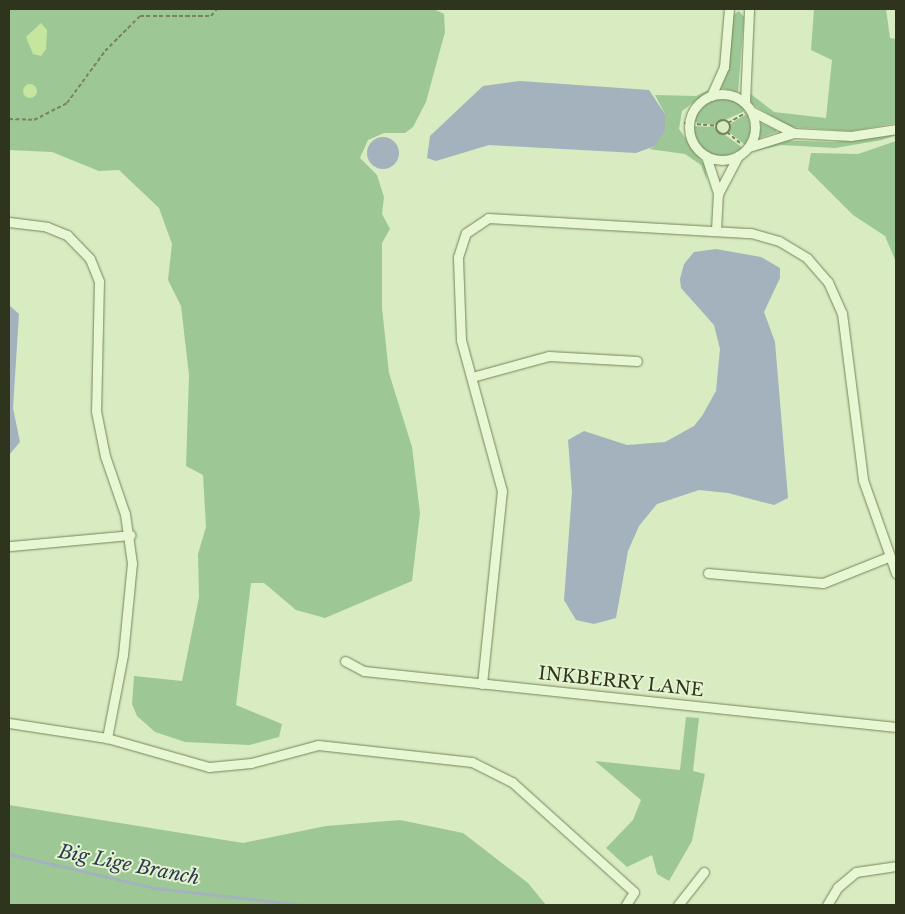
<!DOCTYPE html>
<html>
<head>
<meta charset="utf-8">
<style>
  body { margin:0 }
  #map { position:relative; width:905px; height:914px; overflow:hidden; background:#d8ebc1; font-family:"Libre Baskerville",serif }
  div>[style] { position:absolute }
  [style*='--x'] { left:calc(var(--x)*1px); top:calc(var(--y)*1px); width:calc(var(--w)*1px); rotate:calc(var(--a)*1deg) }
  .green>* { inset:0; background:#9dc895 }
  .sand>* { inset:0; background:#c4e69f }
  .round { border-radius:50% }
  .water>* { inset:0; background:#a3b2bd }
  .stream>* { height:2.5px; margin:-1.25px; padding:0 1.25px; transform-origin:1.25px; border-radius:1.25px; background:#a3b2bd }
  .path>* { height:2px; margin-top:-1px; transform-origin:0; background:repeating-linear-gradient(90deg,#788359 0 4px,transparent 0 6.5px) }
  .path>.ring { margin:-1px; padding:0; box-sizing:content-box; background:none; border:2px solid #788359; border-radius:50% }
  .roads { filter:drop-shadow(0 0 1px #788359) drop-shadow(0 0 1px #788359) }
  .minor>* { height:9px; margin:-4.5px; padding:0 4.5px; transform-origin:4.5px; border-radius:4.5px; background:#e7f6d3 }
  .minor>.ring { margin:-4.5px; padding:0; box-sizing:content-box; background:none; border:9px solid #e7f6d3; border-radius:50% }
  span { translate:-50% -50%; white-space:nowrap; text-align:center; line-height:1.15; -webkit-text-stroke:4px #e3f3d0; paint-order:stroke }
  .street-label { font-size:18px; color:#2f341d }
  .water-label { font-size:19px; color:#2d3953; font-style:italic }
  .frame { position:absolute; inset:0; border:10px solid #2f341d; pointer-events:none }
</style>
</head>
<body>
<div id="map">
  <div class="green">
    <div style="clip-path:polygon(9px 9px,434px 9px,444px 14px,445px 32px,426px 102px,413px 127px,405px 133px,384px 133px,368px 140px,360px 158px,377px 175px,384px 197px,382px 214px,390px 229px,382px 243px,382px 308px,389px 373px,412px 447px,420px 513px,412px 581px,325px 618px,296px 610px,264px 583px,251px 583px,236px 705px,282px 724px,279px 737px,249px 745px,185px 742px,155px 732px,137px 716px,132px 704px,134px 676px,182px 681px,199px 597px,198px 554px,206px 527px,203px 475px,186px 466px,189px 375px,181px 306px,168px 280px,172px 244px,159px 208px,119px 170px,99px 171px,52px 152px,9px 150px)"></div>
    <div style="clip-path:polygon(814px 9px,886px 9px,890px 38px,896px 39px,896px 123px,852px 131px,790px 127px,752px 104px,747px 91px,774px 112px,826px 118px,832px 60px,811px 50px)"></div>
    <div style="clip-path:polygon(739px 11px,744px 17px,738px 92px,721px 88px,727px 73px,733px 15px)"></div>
    <div style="clip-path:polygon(713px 88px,682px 111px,679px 129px,705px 166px,707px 181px,701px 165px,685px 154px,649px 149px,655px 146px,665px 114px,655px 95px,696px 96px)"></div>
    <div style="clip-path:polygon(715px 98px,734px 100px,747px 110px,714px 125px,693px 122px,698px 109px)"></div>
    <div style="clip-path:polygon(748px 113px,751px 132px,745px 145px,729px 132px,730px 124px)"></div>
    <div style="clip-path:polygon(761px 123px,776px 130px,777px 132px,759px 138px)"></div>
    <div style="clip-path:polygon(693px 126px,714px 127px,743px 148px,725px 157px,706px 153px,694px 138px)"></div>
    <div style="clip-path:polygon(896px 135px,882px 140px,835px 148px,781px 145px,751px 152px,777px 140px,834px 142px)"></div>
    <div style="clip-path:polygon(896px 141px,896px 262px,885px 236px,853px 215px,808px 170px,811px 153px,858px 154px)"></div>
    <div style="clip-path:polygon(686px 717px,699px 718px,693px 771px,705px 774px,692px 841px,669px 881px,657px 874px,652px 855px,627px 867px,606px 848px,633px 820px,641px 800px,595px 761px,680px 770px)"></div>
    <div style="clip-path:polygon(9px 805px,243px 843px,326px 826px,400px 820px,463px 833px,528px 883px,546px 905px,9px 905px)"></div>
  </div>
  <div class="sand">
    <div style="clip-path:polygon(41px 23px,47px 30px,46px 49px,41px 56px,33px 54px,26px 37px)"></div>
    <div class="round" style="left:23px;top:84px;width:14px;height:14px"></div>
  </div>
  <div class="water">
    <div style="clip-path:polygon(520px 81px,649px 90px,665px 114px,665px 130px,655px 146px,636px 153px,489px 145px,436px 161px,427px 158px,430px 136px,483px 86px)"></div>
    <div class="round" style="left:367px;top:137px;width:32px;height:32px"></div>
    <div style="clip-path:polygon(716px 249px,761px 257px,780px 268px,780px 278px,764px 312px,775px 342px,788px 498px,774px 505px,728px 493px,699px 490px,657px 504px,639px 526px,628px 551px,616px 618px,594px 624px,576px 620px,564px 600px,572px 492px,568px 440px,584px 431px,627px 445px,665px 442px,694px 426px,702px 416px,716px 391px,720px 349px,714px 325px,681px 288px,680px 279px,684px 264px,694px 252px)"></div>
    <div style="clip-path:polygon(9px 305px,19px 314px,13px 408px,20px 442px,9px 455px)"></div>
  </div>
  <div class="stream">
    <div style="--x:9;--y:854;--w:150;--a:13.1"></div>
    <div style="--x:155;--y:888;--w:150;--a:6.5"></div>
  </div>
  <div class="path">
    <div style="--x:9;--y:119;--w:25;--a:2"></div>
    <div style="--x:34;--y:120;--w:37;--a:-27"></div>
    <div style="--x:67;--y:103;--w:64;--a:-53.8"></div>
    <div style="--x:105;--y:51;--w:49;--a:-45"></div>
    <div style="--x:140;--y:16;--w:71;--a:0"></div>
    <div style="--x:211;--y:16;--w:9;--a:-49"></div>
    <div class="ring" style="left:716px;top:120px;width:12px;height:12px"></div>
    <div style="--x:684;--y:123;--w:32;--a:5"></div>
    <div style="--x:728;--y:123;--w:20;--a:-30"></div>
    <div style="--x:727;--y:132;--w:17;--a:40"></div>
  </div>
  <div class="roads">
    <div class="minor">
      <div class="ring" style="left:689px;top:94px;width:57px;height:57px"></div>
      <div style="--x:711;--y:96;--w:32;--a:-66"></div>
      <div style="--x:724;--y:67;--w:58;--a:-85.1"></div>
      <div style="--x:745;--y:102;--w:93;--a:-87.5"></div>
      <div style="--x:753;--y:112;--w:46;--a:27.1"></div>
      <div style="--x:749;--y:147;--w:47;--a:-17.3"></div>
      <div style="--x:794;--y:133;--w:57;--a:3"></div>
      <div style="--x:851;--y:136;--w:46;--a:-8.8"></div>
      <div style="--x:706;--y:156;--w:40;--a:72"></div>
      <div style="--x:718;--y:194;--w:43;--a:-62.2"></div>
      <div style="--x:9;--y:222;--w:38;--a:7"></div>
      <div style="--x:47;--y:227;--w:22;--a:22"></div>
      <div style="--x:67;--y:235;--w:33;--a:46"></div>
      <div style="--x:90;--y:259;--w:24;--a:68"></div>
      <div style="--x:99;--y:281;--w:130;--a:91.3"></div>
      <div style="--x:96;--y:411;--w:46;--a:78.7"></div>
      <div style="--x:105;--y:456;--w:61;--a:71"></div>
      <div style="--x:125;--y:514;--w:49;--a:81.9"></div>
      <div style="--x:132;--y:563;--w:92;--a:95.6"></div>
      <div style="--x:123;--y:655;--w:85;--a:100.9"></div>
      <div style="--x:716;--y:230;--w:36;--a:-87"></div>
      <div style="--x:472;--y:377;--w:80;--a:-15.3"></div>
      <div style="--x:549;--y:356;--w:88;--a:3.3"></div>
      <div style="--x:10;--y:546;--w:121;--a:-5.2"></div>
      <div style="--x:708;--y:573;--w:115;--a:5"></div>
      <div style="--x:823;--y:583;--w:70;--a:-21.8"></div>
      <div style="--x:345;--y:661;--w:21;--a:28"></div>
      <div style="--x:364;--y:671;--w:535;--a:6.01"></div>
      <div style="--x:482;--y:684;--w:194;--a:-84.1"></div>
      <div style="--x:502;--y:491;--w:156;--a:-105.2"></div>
      <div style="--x:461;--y:340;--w:83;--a:-92.1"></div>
      <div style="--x:458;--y:257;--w:25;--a:-72"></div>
      <div style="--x:466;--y:233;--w:27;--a:-34"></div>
      <div style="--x:488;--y:218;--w:263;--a:3.3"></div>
      <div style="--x:751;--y:233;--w:29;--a:16"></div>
      <div style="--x:779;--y:241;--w:33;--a:31"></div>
      <div style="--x:807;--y:258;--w:32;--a:49"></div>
      <div style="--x:828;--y:282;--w:34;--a:66"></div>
      <div style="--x:842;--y:313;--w:168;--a:82.8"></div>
      <div style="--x:863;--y:480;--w:99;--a:70.5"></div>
      <div style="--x:9;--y:723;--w:99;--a:8.7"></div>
      <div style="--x:107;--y:738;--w:106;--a:15.9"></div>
      <div style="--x:209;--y:767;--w:42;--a:-5.4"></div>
      <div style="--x:251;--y:763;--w:69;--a:-15"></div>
      <div style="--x:318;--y:745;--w:155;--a:6.3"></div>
      <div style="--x:472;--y:762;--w:45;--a:26.6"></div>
      <div style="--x:512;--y:782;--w:164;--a:42"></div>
      <div style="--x:634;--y:892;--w:15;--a:122"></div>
      <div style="--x:678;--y:905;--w:42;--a:-51.8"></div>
      <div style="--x:827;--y:905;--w:21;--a:-59"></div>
      <div style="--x:838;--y:887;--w:23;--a:-40"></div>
      <div style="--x:856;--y:872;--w:40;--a:-8.5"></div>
    </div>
  </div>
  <div class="street-label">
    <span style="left:621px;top:682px;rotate:6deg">INKBERRY LANE</span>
  </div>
  <div class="water-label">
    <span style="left:129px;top:865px;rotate:11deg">Big Lige Branch</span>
  </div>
  <div class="frame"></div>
</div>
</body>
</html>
